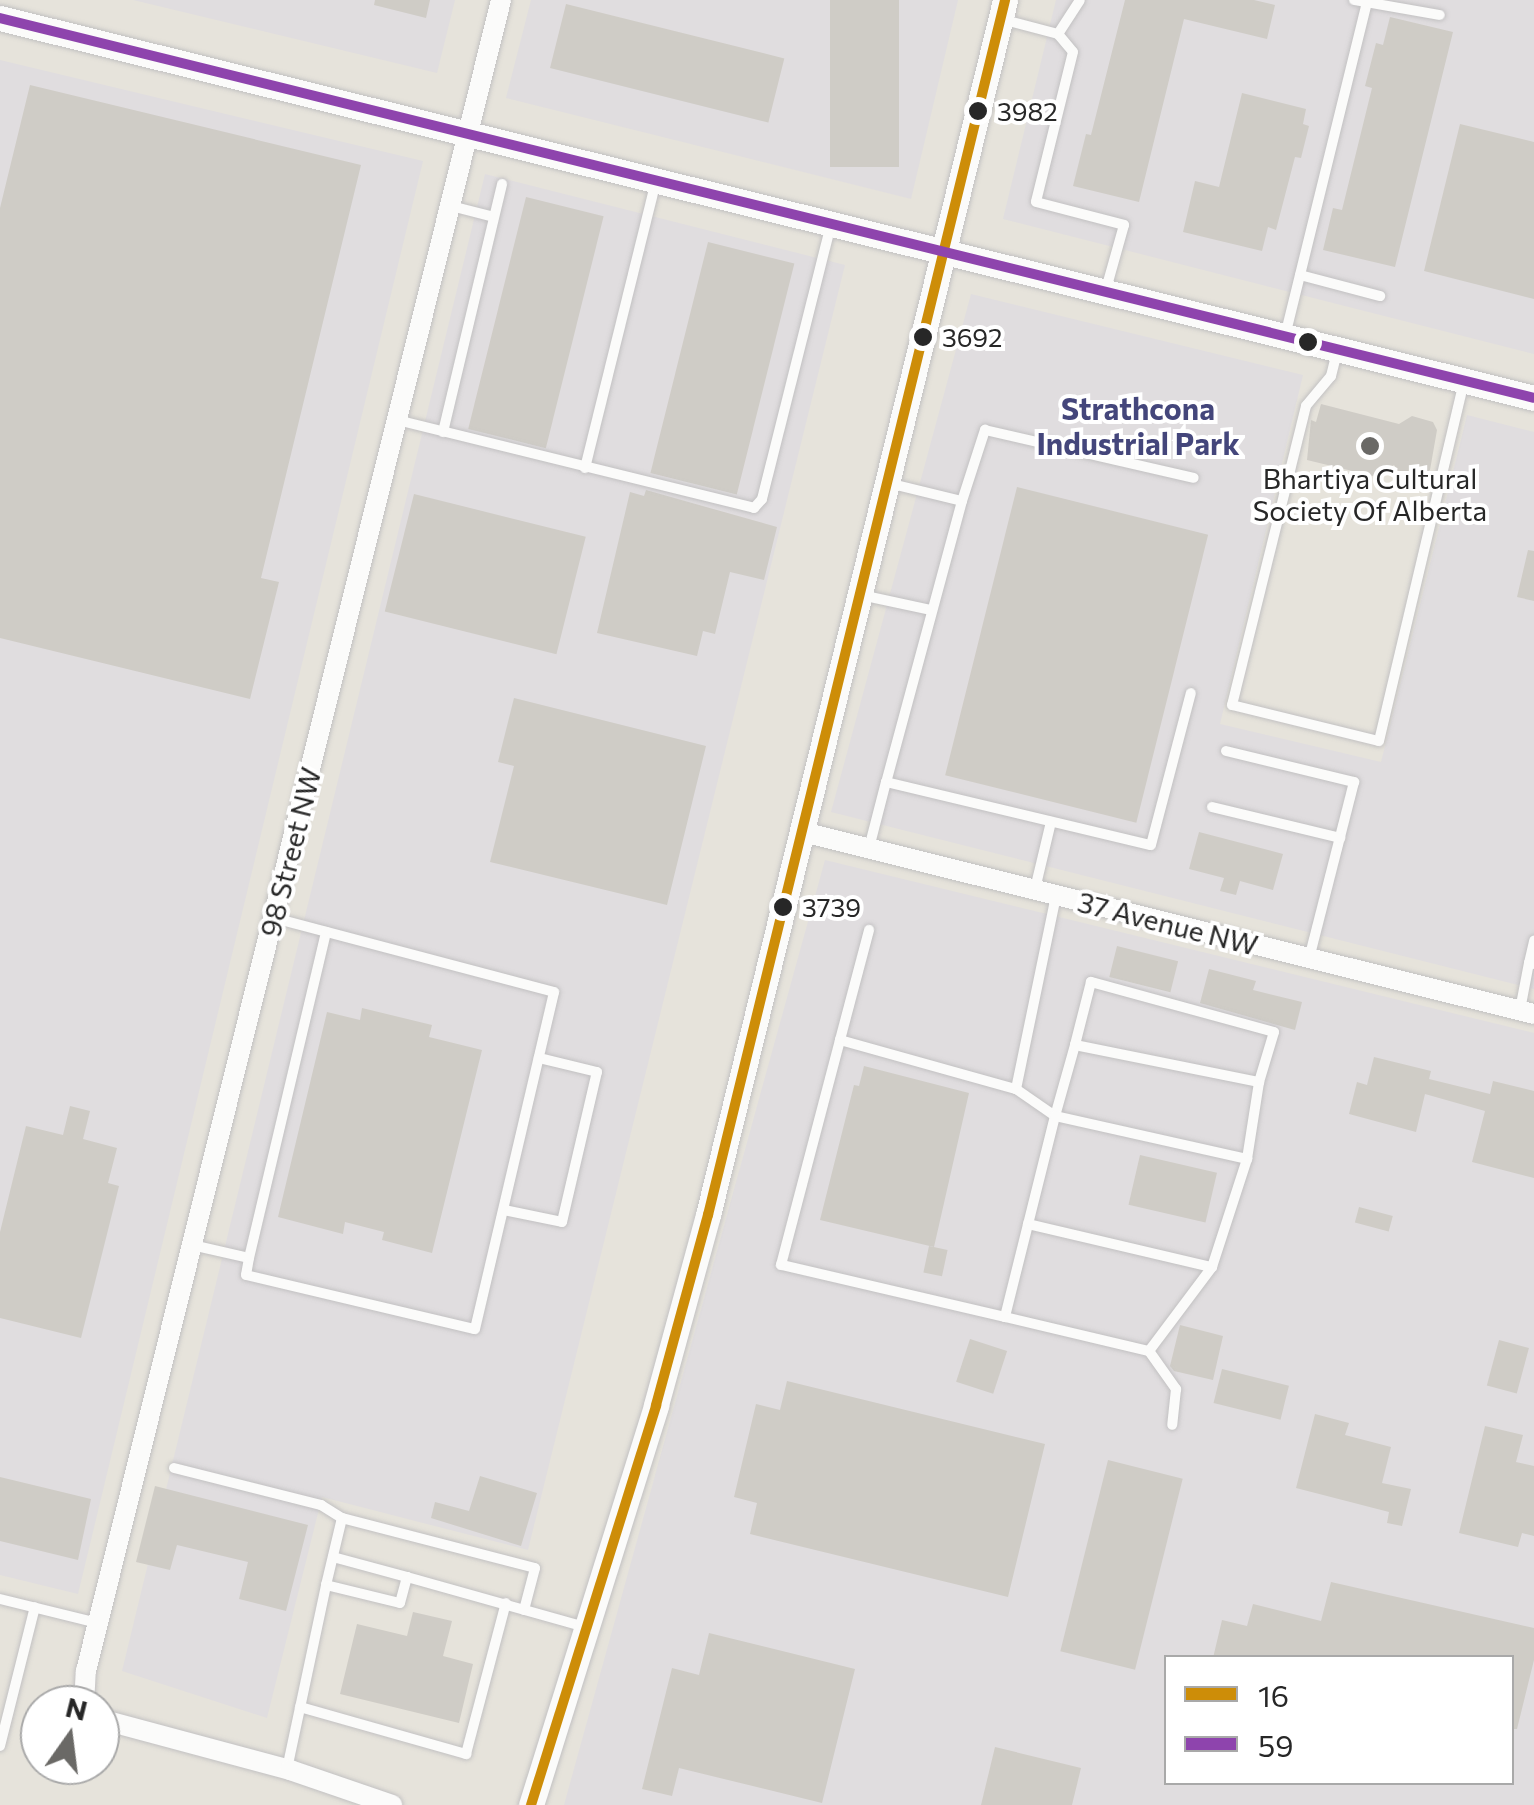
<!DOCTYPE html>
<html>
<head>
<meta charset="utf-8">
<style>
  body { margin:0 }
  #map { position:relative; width:1534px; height:1805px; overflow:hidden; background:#e6e3db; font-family:Commissioner,sans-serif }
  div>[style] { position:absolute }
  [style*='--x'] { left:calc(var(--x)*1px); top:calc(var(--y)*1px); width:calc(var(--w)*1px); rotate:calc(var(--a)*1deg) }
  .industrial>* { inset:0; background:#e0dddf }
  .building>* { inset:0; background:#cfccc6; transform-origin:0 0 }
  .roads { filter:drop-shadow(0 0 2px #c2c1c2) drop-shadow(0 0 2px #c2c1c2) }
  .service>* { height:10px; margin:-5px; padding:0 5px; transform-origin:5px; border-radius:5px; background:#fbfbfa }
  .minor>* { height:20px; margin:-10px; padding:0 10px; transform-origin:10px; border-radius:10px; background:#fbfbfa }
  .tertiary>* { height:25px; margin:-12.5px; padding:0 12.5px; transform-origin:12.5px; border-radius:12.5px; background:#fbfbfa }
  .bus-1>* { height:10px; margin:-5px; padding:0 5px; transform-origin:5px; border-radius:5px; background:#cd8d08 }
  .bus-2>* { height:10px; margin:-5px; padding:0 5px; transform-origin:5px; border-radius:5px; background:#8e44ad }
  .dots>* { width:28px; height:28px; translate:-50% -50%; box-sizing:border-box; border:5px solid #fff; border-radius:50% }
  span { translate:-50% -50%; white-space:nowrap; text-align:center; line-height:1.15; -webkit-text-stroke:8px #fff; paint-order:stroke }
  .bus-label { font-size:26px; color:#272727 }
  .left { translate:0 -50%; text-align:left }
  .poi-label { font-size:28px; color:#272727 }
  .street-label { font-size:28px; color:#272727 }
  .neighbourhood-label { font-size:30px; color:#44467b; font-weight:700 }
  .legend { position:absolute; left:1164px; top:1655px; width:350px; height:130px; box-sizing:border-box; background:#fff; border:2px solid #a9a9a9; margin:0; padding:12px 18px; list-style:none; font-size:30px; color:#272727 }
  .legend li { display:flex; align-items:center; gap:20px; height:50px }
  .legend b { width:50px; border:2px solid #a9a9a9 }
  .north { position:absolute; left:20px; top:1685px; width:100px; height:100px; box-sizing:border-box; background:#fff; border:2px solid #a9a9a9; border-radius:50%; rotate:14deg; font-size:28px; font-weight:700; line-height:40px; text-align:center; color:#272727 }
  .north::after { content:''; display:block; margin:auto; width:35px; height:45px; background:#6a6966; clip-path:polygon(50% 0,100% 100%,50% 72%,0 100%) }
</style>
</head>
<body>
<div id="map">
  <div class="industrial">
    <div style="clip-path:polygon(133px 0,455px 0,437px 73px)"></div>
    <div style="clip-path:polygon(531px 0,958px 0,911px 199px,506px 98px)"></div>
    <div style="clip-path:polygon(1056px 0,1534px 0,1534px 354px,1003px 219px)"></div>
    <div style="clip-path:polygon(0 60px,423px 161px,78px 1594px,0 1575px)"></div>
    <div style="clip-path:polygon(485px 174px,845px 265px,528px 1550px,322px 1497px,267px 1718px,122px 1671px)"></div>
    <div style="clip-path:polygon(971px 294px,1303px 375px,1220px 724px,1381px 762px,1467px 415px,1534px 432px,1534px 989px,831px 812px)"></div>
    <div style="clip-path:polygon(evenodd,825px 860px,1534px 1033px,1534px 1805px,564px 1805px,825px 860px,1166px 1658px,1512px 1658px,1512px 1782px,1166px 1782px,1166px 1658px)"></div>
  </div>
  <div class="building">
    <div style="clip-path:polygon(375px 0,430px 0,426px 18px,374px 5px)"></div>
    <div style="left:830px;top:0;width:69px;height:167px"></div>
    <div style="clip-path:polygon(1125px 0,1254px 0,1275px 5px,1267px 39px,1184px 19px,1139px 202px,1073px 186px,1086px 134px,1091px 135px)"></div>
    <div style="left:566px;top:4px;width:225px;height:66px;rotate:14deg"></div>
    <div style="clip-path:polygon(1390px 17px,1453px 32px,1395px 267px,1323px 250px,1333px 208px,1342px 210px,1372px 88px,1365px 86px,1376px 43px,1383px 45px)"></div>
    <div style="clip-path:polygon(30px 85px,361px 165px,261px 578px,279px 582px,250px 699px,0 638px,0 208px)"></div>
    <div style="clip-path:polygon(1242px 93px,1306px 109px,1303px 124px,1309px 126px,1301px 158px,1295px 157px,1276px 230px,1268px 227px,1262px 251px,1183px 232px,1195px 181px,1219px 187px)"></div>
    <div style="clip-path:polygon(1460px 124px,1534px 142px,1534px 299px,1424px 271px)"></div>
    <div style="left:526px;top:197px;width:80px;height:239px;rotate:14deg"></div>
    <div style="left:708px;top:242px;width:89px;height:238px;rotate:14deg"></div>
    <div style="clip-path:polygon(1321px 404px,1399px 424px,1412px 416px,1433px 422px,1437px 430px,1430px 470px,1417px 478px,1399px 473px,1394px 465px,1373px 476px,1307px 460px,1311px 420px,1316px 422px)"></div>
    <div style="left:1017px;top:487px;width:197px;height:297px;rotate:14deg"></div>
    <div style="clip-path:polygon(646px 490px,777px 527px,764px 580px,730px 572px,715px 634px,703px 631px,697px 656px,597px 633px,630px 492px,644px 496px)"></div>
    <div style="left:414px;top:494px;width:177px;height:121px;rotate:14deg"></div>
    <div style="clip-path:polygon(1528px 550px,1534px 551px,1534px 601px,1517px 597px)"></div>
    <div style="clip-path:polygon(514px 698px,706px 746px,667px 905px,490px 862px,514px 766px,498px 762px)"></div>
    <div style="clip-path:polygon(1199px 832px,1283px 854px,1273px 890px,1240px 881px,1236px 895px,1220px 891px,1224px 878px,1189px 869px)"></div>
    <div style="left:1117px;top:946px;width:63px;height:32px;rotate:14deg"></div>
    <div style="clip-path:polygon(1209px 969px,1256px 981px,1253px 990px,1302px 1002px,1295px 1030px,1200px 1003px)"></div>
    <div style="clip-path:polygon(362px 1008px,432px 1025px,429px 1037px,482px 1050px,432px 1253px,382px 1240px,384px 1232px,345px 1222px,343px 1234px,278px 1217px,327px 1012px,360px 1020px)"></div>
    <div style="clip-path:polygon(1374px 1057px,1431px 1071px,1429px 1079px,1490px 1094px,1493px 1081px,1534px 1091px,1534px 1178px,1472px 1162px,1485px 1111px,1425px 1094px,1416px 1132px,1349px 1114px,1357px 1082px,1367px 1085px)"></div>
    <div style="clip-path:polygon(864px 1066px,969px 1093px,934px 1247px,820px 1220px,854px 1085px,859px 1086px)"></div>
    <div style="clip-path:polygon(70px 1106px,90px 1111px,83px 1139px,117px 1148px,108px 1183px,119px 1186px,81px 1338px,0 1318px,0 1232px,26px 1126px,63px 1135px)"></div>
    <div style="left:1140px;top:1155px;width:79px;height:51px;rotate:13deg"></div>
    <div style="left:1359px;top:1207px;width:35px;height:16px;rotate:15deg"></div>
    <div style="left:929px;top:1246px;width:19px;height:27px;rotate:12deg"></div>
    <div style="clip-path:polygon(1180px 1325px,1223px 1336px,1213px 1380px,1174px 1371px,1170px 1366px)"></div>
    <div style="left:970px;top:1339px;width:39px;height:45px;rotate:18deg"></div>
    <div style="left:1499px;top:1340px;width:31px;height:47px;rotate:15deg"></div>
    <div style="left:1222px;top:1369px;width:69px;height:35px;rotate:14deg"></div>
    <div style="clip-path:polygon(787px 1381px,1045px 1444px,1008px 1597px,750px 1534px,757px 1503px,734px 1497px,756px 1404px,780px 1410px)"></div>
    <div style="clip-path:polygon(1315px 1414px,1349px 1423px,1345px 1435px,1391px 1447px,1382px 1483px,1411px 1489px,1402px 1526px,1387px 1523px,1389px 1512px,1296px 1488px)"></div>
    <div style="clip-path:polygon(1485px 1426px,1523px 1435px,1516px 1462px,1534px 1466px,1534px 1536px,1522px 1533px,1518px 1547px,1459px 1533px)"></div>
    <div style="left:1108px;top:1460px;width:77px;height:197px;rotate:14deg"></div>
    <div style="clip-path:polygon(480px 1476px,537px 1493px,521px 1546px,431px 1518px,435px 1502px,469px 1511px)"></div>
    <div style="clip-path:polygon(0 1477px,91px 1499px,78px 1560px,0 1541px)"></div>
    <div style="clip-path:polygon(155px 1486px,308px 1525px,286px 1611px,239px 1599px,248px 1562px,177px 1545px,170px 1570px,136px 1562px)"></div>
    <div style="clip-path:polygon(1331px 1582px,1534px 1628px,1534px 1660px,1517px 1729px,1512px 1729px,1512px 1658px,1213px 1658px,1222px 1620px,1247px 1626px,1253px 1604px,1321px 1621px)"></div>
    <div style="clip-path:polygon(413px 1612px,452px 1621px,443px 1656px,473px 1664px,459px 1723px,340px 1694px,357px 1624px,407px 1636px)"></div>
    <div style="clip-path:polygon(709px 1633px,855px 1669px,822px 1803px,679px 1768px,672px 1796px,642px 1789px,672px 1668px,699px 1675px)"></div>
    <div style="clip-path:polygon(995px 1747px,1081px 1768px,1072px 1805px,981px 1805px)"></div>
  </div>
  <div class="roads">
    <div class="service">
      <div style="--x:1354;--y:0;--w:87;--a:9.9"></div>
      <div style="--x:1001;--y:19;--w:59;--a:14.7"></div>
      <div style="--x:1058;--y:34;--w:23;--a:50"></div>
      <div style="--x:1073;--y:52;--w:154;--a:103.9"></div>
      <div style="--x:1036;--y:202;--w:91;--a:14.6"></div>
      <div style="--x:1124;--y:225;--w:66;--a:105.7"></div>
      <div style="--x:1058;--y:34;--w:40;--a:-57.1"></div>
      <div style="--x:451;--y:206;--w:44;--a:14.3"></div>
      <div style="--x:1300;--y:275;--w:83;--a:14.7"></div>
      <div style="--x:1285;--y:336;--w:343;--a:-76.2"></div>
      <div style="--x:1337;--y:352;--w:25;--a:104"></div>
      <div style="--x:1331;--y:376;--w:39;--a:130"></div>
      <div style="--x:1306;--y:406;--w:308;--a:103.9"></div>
      <div style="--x:1232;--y:705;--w:151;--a:13.8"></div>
      <div style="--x:1379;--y:741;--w:369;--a:-76.7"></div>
      <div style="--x:397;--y:420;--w:368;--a:13.8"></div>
      <div style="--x:754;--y:508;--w:12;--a:-48"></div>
      <div style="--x:762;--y:499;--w:283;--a:-75.9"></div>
      <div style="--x:443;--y:432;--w:255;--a:-76.6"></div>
      <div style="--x:585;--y:468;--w:295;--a:-76.1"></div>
      <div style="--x:888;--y:483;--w:76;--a:13.7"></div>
      <div style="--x:962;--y:501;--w:75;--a:-72.1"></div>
      <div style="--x:985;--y:430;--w:214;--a:12.9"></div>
      <div style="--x:962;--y:501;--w:291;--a:105.1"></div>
      <div style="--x:886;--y:782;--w:272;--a:13.4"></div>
      <div style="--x:1151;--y:845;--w:157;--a:-75.3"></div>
      <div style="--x:861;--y:595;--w:72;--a:12.1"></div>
      <div style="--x:1226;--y:751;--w:132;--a:13.6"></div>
      <div style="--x:1354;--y:782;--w:182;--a:104.3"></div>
      <div style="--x:1212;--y:807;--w:132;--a:13.6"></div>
      <div style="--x:869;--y:848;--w:68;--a:-75.6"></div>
      <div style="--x:1035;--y:889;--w:69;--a:-76.6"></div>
      <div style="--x:1529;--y:963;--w:23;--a:-77"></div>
      <div style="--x:1520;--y:1010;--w:48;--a:-79.2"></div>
      <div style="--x:1529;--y:963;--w:5;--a:11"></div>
      <div style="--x:840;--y:1040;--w:183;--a:15.6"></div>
      <div style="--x:1016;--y:1089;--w:47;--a:34.7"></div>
      <div style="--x:1055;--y:1116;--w:207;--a:104"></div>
      <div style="--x:1005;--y:1317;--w:230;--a:-166.9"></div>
      <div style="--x:781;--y:1265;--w:233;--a:-75.3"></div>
      <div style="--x:840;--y:1040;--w:114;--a:-75.2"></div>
      <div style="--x:1075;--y:1045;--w:74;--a:105.7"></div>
      <div style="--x:1055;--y:1116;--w:197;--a:12.6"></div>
      <div style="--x:1016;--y:1089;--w:198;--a:-78.3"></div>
      <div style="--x:504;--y:1210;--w:59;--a:11.7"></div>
      <div style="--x:562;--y:1222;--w:154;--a:-76.9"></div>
      <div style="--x:597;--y:1072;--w:60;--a:-166.4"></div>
      <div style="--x:1028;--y:1224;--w:189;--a:13.2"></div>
      <div style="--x:1212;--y:1267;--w:114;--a:-72"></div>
      <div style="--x:1247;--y:1159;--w:78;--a:-81.1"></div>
      <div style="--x:1259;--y:1082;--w:52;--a:-73.3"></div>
      <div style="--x:1274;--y:1032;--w:190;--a:-164.7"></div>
      <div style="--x:1091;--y:982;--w:65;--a:104.3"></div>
      <div style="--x:1075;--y:1045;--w:188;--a:11.4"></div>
      <div style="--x:192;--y:1245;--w:58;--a:12.8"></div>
      <div style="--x:249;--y:1258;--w:17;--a:100"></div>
      <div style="--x:246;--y:1275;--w:235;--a:13.3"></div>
      <div style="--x:475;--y:1329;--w:346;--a:-76.8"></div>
      <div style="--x:554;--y:992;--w:291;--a:-165.2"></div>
      <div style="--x:249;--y:1258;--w:335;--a:-76.7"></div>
      <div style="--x:1005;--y:1317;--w:148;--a:13.3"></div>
      <div style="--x:1149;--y:1351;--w:105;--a:-53.1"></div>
      <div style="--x:1149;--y:1351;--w:47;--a:54.6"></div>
      <div style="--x:1176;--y:1389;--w:36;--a:96"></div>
      <div style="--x:174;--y:1468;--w:152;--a:14.1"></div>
      <div style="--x:321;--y:1505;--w:25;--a:32"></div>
      <div style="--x:333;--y:1557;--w:77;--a:15.1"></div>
      <div style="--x:0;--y:1599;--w:101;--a:13.8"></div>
      <div style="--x:524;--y:1610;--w:43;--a:-75.3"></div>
      <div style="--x:535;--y:1568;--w:199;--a:-165.5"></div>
      <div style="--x:342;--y:1518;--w:69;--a:103.4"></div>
      <div style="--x:326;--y:1585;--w:76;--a:13.7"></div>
      <div style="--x:400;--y:1603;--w:27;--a:-75"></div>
      <div style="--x:407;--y:1577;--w:185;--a:15.7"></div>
      <div style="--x:300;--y:1707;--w:173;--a:15.8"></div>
      <div style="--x:466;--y:1754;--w:156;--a:-75.2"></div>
      <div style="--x:0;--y:1746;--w:143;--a:-75.9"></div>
      <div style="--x:287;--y:1769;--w:188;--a:-78"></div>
    </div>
    <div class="minor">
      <div style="--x:803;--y:832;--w:753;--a:13.98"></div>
      <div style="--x:84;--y:1705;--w:34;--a:-87"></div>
      <div style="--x:86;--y:1671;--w:1722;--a:-76.05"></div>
      <div style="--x:100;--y:1719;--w:197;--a:15"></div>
      <div style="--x:290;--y:1770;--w:108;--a:18.9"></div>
    </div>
    <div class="tertiary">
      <div style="--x:0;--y:18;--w:1580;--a:13.91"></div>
      <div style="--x:531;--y:1805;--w:419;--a:-72.6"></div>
      <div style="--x:656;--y:1405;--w:197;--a:-74.7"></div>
      <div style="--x:708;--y:1215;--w:1251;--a:-76.26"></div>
    </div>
  </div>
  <div class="bus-1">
    <div style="--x:531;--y:1805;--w:419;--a:-72.6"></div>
    <div style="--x:656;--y:1405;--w:197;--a:-74.7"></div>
    <div style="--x:708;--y:1215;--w:1251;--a:-76.26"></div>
  </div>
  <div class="bus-2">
    <div style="--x:0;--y:18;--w:1580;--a:13.91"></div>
  </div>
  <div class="dots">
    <div style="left:978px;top:111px;background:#272727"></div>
    <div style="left:923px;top:337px;background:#272727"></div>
    <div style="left:1308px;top:342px;background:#272727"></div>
    <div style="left:1370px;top:446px;background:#6a6966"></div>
    <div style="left:783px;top:907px;background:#272727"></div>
  </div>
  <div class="bus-label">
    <span class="left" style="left:997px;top:111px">3982</span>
    <span class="left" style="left:942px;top:337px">3692</span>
    <span class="left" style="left:802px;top:907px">3739</span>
  </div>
  <div class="poi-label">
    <span style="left:1370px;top:494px">Bhartiya Cultural<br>Society Of Alberta</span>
  </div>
  <div class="street-label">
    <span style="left:290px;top:852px;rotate:-76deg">98 Street NW</span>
    <span style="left:1168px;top:923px;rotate:14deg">37 Avenue NW</span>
  </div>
  <div class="neighbourhood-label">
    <span style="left:1138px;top:425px">Strathcona<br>Industrial Park</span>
  </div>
  <ul class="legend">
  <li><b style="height:12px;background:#cd8d08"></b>16</li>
  <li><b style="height:12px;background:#8e44ad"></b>59</li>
  </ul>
  <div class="north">N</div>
</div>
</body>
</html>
